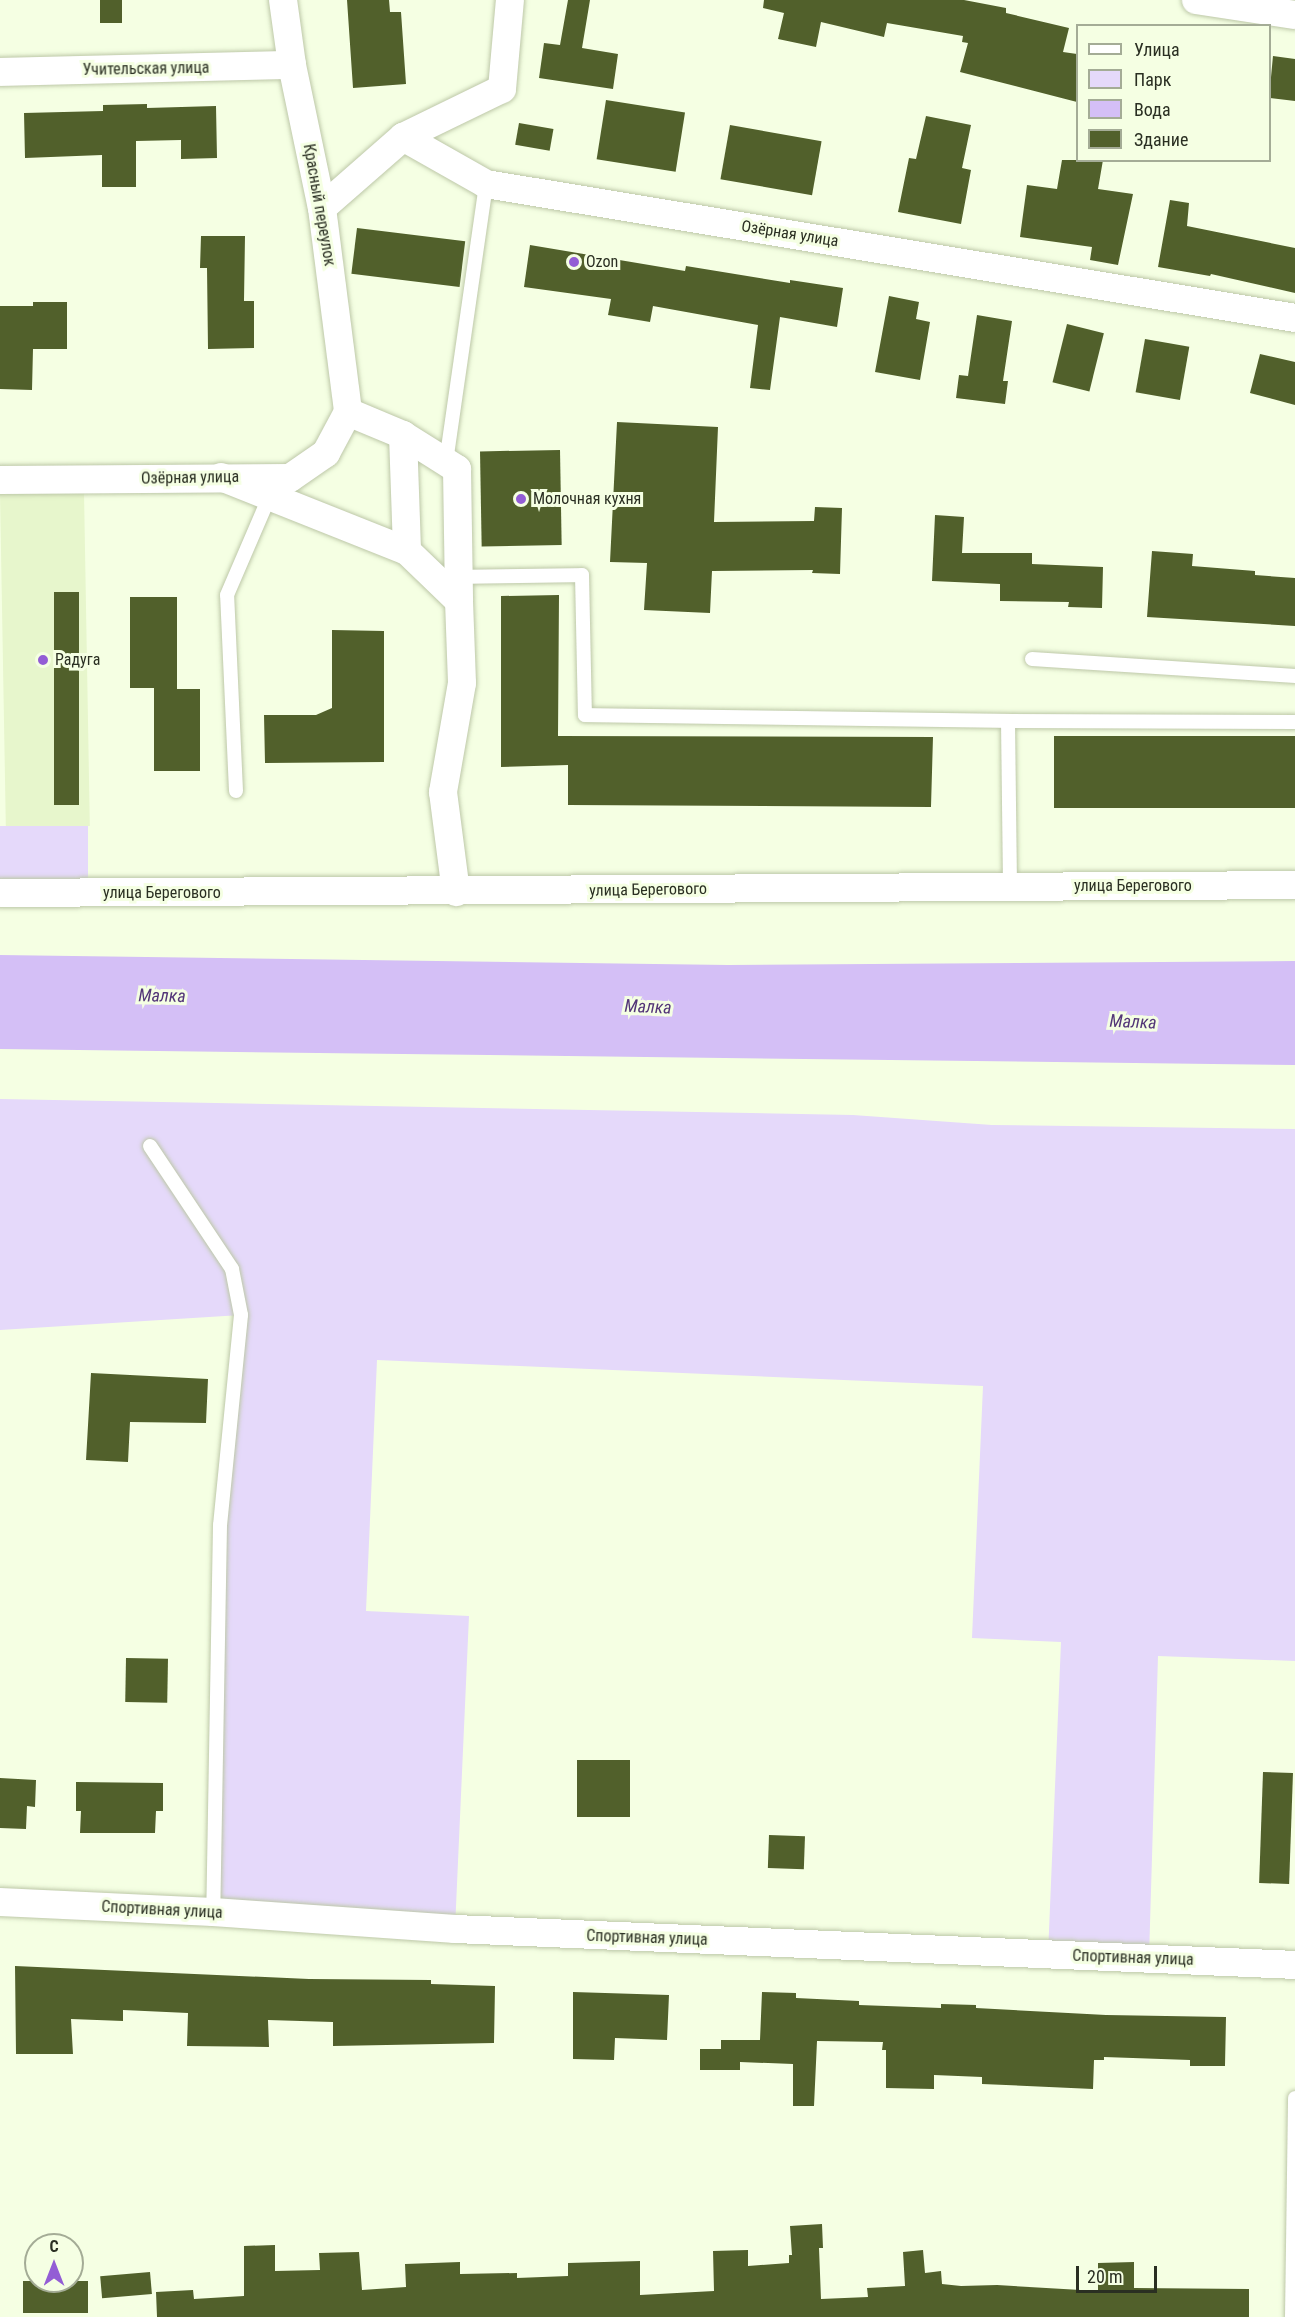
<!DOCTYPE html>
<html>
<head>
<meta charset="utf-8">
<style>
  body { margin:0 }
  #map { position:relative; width:1295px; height:2317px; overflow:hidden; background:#f5ffe3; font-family:"Roboto Condensed",sans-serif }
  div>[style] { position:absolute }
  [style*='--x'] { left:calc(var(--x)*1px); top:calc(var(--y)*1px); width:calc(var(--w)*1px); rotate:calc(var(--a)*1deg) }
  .built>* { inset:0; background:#e7f6cc; transform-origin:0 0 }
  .green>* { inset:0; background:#e5d9fa; transform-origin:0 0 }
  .water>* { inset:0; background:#d4bff6 }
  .building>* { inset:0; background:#51602b; transform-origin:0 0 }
  .roads { filter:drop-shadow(0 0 2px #bdc8a8) drop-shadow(0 0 2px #bdc8a8) }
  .lane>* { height:14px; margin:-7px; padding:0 7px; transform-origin:7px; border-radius:7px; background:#fff }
  .street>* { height:28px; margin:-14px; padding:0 14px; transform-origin:14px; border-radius:14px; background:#fff }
  .dots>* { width:16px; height:16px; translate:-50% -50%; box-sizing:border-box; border:3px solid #f5ffe3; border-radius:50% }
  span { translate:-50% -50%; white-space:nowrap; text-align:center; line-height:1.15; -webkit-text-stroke:6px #f5ffe3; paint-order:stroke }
  .street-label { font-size:16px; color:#2a2f22 }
  .poi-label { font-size:16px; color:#2a2f22 }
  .left { translate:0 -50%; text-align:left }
  .water-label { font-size:18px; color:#533678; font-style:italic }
  .legend { position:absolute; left:1076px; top:24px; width:195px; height:138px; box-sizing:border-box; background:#f5ffe3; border:2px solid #a4ac96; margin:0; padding:8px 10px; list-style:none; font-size:18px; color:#2a2f22 }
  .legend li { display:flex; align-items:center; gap:12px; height:30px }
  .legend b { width:30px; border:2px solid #a4ac96 }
  .north { position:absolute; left:24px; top:2233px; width:60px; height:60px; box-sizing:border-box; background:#f5ffe3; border:2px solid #a4ac96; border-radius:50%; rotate:0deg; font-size:16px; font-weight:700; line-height:24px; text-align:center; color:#2a2f22 }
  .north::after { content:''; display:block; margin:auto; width:21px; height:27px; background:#935dd5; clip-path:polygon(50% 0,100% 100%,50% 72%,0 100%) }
  .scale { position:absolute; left:1076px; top:2266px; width:81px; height:27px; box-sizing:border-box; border:3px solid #2a2f22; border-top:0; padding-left:8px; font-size:18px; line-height:21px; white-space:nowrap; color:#2a2f22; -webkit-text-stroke:4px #f5ffe3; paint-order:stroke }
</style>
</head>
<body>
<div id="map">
  <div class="built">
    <div style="left:84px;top:492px;width:334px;height:84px;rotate:89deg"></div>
  </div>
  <div class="green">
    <div style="left:0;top:826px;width:88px;height:67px"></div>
    <div style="clip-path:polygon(0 1099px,853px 1115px,992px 1125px,1295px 1129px,1295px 1661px,1158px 1656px,1149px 1958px,1048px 1955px,1061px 1642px,972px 1638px,983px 1386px,377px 1360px,366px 1611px,469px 1616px,455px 1929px,213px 1912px,220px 1525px,241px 1315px,0 1330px)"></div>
  </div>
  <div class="water">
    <div style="clip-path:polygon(0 955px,728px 965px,1295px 961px,1295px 1065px,0 1049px)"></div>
  </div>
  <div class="building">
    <div style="left:100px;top:0;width:22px;height:23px"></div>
    <div style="clip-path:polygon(347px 0,389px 0,390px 12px,401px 12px,406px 84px,353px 88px)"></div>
    <div style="clip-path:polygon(568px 0,590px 0,582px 48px,618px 54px,613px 89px,539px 78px,544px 43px,560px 45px)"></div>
    <div style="clip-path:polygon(764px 0,964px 0,1006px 8px,1006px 13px,1069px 28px,1063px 52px,1077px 54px,1077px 102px,960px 72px,968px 43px,962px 42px,963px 36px,887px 23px,884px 37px,821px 22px,816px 47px,778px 39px,784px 13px,763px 8px)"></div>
    <div style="clip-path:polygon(1273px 56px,1295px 59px,1295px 101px,1269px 98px)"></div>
    <div style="left:606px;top:100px;width:80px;height:60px;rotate:9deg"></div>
    <div style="clip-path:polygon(147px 104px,147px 108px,216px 106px,217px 158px,181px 159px,181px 140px,136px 141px,136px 187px,102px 187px,102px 155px,25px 158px,24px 113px,103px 111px,103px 105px)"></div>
    <div style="clip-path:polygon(926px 116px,971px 125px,962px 168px,971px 170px,961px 224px,898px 212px,909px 158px,916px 159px)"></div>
    <div style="left:519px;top:123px;width:35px;height:22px;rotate:10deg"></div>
    <div style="left:730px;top:125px;width:93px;height:55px;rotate:10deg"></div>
    <div style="clip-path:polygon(1062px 160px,1103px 160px,1098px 189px,1133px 194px,1118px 265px,1090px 260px,1092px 247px,1020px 237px,1027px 185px,1057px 189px)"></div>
    <div style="clip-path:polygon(1170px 200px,1189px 203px,1187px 226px,1295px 248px,1295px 293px,1211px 274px,1210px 276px,1158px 267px)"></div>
    <div style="left:357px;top:228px;width:109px;height:46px;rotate:7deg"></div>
    <div style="clip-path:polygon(201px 236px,245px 236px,244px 301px,254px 301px,254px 348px,208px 349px,207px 268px,200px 268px)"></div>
    <div style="clip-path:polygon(530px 245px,685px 271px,686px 266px,790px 283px,790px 280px,843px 288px,837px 327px,780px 317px,770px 390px,750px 388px,758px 325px,653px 306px,650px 322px,608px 315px,611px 299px,524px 287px)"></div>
    <div style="clip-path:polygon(889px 296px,919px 302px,916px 319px,930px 322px,920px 380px,875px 372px)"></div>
    <div style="clip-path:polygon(33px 302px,67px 302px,67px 349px,33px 349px,32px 390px,0 389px,0 306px,33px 306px)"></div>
    <div style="clip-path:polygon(977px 315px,1012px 321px,1003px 381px,1008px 381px,1005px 404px,956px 398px,959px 375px,968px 376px)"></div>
    <div style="left:1067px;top:324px;width:38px;height:60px;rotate:14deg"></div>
    <div style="left:1145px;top:339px;width:45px;height:54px;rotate:10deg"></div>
    <div style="clip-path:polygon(1260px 354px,1295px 362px,1295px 405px,1250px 393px)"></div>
    <div style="clip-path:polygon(617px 422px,718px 427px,714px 522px,814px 521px,815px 507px,842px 508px,840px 574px,812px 573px,813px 570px,712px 571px,710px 613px,644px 610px,647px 563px,610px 562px)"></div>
    <div style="left:560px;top:450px;width:95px;height:80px;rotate:89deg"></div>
    <div style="clip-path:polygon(935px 515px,964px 517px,962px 553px,1032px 553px,1032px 564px,1103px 567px,1102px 608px,1068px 607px,1069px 602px,1000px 601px,1000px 584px,932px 581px)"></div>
    <div style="clip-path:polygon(1152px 551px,1193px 554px,1192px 566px,1255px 571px,1255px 575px,1295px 578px,1295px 626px,1147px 617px)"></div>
    <div style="left:54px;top:592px;width:25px;height:213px"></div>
    <div style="clip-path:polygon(559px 595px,558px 736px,933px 737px,931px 807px,568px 805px,568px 765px,501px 767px,501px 596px)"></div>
    <div style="clip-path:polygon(130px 597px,177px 597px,177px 689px,200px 689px,200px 771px,154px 771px,154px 688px,130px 688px)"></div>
    <div style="clip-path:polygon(332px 630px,384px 631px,384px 762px,265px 763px,264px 715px,316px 715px,332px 708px)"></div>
    <div style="left:1295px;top:736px;width:72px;height:241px;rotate:90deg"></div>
    <div style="clip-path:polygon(91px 1373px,208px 1379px,206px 1423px,130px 1422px,128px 1462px,86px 1460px)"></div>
    <div style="left:126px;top:1658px;width:42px;height:44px;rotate:1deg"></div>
    <div style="left:577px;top:1760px;width:53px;height:57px"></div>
    <div style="left:1263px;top:1772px;width:30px;height:111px;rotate:2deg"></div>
    <div style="clip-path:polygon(0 1778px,36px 1780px,35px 1807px,27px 1806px,26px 1829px,0 1828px)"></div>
    <div style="clip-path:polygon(76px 1782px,163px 1783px,163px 1811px,156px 1811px,155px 1833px,80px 1833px,81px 1811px,76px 1811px)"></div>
    <div style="left:769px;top:1835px;width:36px;height:33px;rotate:2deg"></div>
    <div style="clip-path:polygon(15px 1966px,309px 1979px,431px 1980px,431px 1984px,495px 1986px,494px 2043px,333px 2046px,333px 2022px,268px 2020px,269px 2047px,187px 2046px,188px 2013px,123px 2010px,123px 2021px,71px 2019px,73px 2054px,16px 2054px)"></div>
    <div style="clip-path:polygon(573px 1992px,669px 1995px,667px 2040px,615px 2038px,614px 2060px,573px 2059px)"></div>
    <div style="clip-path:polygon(762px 1992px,796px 1993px,796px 1998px,859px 2001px,859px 2005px,941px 2008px,941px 2004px,976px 2005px,976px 2008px,1106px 2015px,1226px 2017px,1225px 2066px,1190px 2066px,1190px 2060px,1104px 2057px,1104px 2060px,1094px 2060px,1093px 2089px,982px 2084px,982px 2077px,934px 2075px,934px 2089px,886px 2088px,886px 2050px,882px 2050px,883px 2042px,817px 2041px,814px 2106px,793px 2106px,793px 2064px,740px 2062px,740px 2070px,700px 2070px,700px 2049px,721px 2049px,721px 2040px,760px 2040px)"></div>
    <div style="clip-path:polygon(822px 2224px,823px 2248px,819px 2248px,821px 2299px,868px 2297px,867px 2288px,905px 2286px,903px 2252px,923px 2250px,925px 2273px,941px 2271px,942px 2284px,961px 2286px,997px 2285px,1098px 2291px,1098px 2263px,1134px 2262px,1134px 2288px,1249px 2289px,1249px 2317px,157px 2317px,156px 2292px,193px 2290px,194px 2299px,244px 2296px,244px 2246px,275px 2245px,275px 2271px,320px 2270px,319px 2253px,359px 2252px,362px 2290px,406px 2287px,405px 2264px,460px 2262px,460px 2274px,517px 2273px,517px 2278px,568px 2276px,568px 2263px,640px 2261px,640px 2295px,714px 2291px,713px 2251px,748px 2250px,748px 2266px,789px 2263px,789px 2255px,792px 2255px,790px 2226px)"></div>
    <div style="left:150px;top:2272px;width:22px;height:50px;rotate:85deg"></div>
    <div style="left:23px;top:2281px;width:65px;height:32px"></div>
  </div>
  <div class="roads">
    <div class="lane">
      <div style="--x:446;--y:462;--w:281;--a:-81.8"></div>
      <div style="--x:458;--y:577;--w:124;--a:-0.9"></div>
      <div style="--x:582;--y:575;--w:140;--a:88.8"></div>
      <div style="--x:585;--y:715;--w:423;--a:0.8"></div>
      <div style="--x:1008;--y:721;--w:166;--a:89.3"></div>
      <div style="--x:1032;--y:659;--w:264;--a:3.7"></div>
      <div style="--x:1008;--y:721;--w:287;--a:0.2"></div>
      <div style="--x:236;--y:791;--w:196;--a:-92.6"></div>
      <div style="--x:227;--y:595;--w:109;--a:-66.7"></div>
      <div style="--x:150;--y:1146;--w:148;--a:56.3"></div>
      <div style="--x:232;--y:1269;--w:47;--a:78.9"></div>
      <div style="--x:241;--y:1315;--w:211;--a:95.7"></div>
      <div style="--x:220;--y:1525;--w:387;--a:91"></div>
      <div style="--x:1292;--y:2317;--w:219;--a:-89.2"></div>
    </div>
    <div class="street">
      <div style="--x:283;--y:0;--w:66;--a:82.1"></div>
      <div style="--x:292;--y:65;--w:146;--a:78.2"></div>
      <div style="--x:322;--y:208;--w:206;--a:82.7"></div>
      <div style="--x:1196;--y:0;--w:100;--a:8.6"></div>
      <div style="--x:0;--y:72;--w:292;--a:-1.4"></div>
      <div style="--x:403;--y:137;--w:95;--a:29.5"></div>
      <div style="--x:486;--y:184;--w:820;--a:9.4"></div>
      <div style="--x:322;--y:208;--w:108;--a:-41.2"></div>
      <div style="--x:403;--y:137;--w:110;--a:-25.9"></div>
      <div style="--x:502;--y:89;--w:89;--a:-84.9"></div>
      <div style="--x:348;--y:412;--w:60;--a:22.7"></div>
      <div style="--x:403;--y:435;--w:116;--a:88"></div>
      <div style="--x:403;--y:435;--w:64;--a:32.2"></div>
      <div style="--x:457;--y:469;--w:132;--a:89.1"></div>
      <div style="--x:221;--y:477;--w:200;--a:21.7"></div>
      <div style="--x:407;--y:551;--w:72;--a:43.9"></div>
      <div style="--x:459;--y:601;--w:82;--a:87.9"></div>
      <div style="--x:462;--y:683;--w:111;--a:99.9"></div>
      <div style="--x:443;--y:792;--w:101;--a:82.6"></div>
      <div style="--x:0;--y:480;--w:290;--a:-0.4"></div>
      <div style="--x:290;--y:478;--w:44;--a:-34.8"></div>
      <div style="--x:326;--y:453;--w:47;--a:-61.8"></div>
      <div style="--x:0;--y:893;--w:1295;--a:-0.35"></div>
      <div style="--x:0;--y:1902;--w:213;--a:2.7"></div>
      <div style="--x:213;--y:1912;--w:243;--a:4"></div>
      <div style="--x:455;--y:1929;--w:841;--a:2.45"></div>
    </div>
  </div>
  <div class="dots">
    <div style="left:574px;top:262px;background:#935dd5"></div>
    <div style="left:521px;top:499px;background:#935dd5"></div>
    <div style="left:43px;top:660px;background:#935dd5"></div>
  </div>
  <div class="street-label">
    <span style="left:146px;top:69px;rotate:-1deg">Учительская улица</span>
    <span style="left:319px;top:205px;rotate:80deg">Красный переулок</span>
    <span style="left:790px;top:234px;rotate:9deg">Озёрная улица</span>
    <span style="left:190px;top:478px;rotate:-1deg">Озёрная улица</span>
    <span style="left:1133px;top:886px">улица Берегового</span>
    <span style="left:648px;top:890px;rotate:-1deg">улица Берегового</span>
    <span style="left:162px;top:893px">улица Берегового</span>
    <span style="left:162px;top:1910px;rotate:3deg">Спортивная улица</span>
    <span style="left:647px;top:1938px;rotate:2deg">Спортивная улица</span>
    <span style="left:1133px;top:1958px;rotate:2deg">Спортивная улица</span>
  </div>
  <div class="poi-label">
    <span class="left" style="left:586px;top:262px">Ozon</span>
    <span class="left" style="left:533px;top:499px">Молочная кухня</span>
    <span class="left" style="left:55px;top:660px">Радуга</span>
  </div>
  <div class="water-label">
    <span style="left:162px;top:996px;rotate:1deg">Малка</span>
    <span style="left:648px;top:1007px;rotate:2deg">Малка</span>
    <span style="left:1133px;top:1022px;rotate:2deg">Малка</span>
  </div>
  <ul class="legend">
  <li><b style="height:8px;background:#fff"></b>Улица</li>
  <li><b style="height:16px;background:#e5d9fa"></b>Парк</li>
  <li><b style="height:16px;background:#d4bff6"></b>Вода</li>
  <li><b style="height:16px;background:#51602b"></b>Здание</li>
  </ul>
  <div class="north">С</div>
  <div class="scale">20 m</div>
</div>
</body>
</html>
